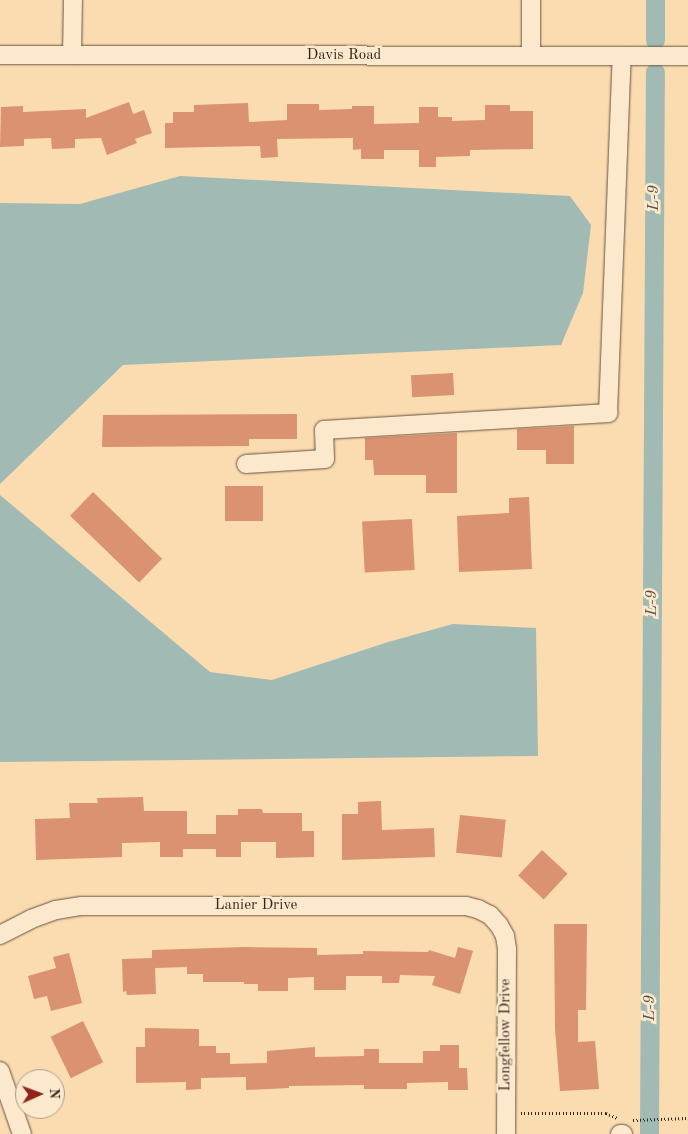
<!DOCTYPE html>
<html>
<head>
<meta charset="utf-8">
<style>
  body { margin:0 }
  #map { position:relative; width:688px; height:1134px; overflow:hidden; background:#fbdcb0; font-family:"Old Standard TT",serif }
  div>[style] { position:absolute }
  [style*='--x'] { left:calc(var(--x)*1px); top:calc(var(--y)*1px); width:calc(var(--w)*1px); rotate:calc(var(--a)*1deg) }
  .water>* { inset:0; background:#a1bab4 }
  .canal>* { height:19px; margin:-9.5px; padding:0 9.5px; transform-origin:9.5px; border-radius:9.5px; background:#a1bab4 }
  .building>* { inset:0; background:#da9270; transform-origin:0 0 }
  .path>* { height:3px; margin-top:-1.5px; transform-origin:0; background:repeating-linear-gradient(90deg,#35251a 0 1px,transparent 0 3.5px) }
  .roads { filter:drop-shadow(0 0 1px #665340) drop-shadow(0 0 1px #665340) }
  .minor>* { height:18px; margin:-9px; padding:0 9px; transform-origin:9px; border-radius:9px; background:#fce8cc }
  span { translate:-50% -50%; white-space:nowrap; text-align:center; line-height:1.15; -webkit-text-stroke:5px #fce8cc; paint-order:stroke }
  .street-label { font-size:15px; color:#35251a }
  .water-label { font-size:16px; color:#555248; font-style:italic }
  .north { position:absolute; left:15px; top:1069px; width:50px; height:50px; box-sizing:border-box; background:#fce8cc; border:1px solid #ac9a85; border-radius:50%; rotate:88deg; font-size:14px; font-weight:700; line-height:20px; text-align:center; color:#35251a }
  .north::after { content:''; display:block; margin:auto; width:18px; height:22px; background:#8f2418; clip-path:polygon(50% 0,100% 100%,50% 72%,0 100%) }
</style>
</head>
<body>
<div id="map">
  <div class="water">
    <div style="clip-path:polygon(180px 176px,570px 196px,591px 225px,583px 293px,561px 345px,123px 365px,0 484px,0 203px,80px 204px)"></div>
    <div style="clip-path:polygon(0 495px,210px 672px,272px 680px,388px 642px,453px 624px,536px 628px,538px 756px,0 762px)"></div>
  </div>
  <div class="canal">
    <div style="--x:655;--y:40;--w:40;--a:-90"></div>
    <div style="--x:649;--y:1134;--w:1062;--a:-89.68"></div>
  </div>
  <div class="building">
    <div style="clip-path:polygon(129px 102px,133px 114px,144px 110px,152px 133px,135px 139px,137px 143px,107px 155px,101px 138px,75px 139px,75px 148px,52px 149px,51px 138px,24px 139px,24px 146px,0 147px,1px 107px,23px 106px,23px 112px,86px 109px,86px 118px)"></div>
    <div style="clip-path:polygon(248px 103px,249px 122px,287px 120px,287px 104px,319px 104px,319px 110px,352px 109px,352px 106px,374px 106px,374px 124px,419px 123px,419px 107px,438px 107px,438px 117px,452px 117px,452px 121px,485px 120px,485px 105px,510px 105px,510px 111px,533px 111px,533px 149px,470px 150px,470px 156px,436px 157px,436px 167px,419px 167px,419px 150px,384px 150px,384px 159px,361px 159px,361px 149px,353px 150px,353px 138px,277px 139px,278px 157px,261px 158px,260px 146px,165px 148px,165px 123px,173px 123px,173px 112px,194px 112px,194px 105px)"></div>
    <div style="left:453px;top:373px;width:22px;height:42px;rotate:87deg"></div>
    <div style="clip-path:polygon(297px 414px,297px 439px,249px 439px,249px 446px,102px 447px,103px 415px)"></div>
    <div style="clip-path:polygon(574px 426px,574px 464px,546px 464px,546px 450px,517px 450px,517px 429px)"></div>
    <div style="clip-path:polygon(457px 433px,457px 493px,426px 493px,426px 475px,374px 475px,373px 460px,365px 460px,365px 438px)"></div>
    <div style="left:225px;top:486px;width:38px;height:35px"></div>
    <div style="left:93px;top:492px;width:96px;height:33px;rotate:44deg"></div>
    <div style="clip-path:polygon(529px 497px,532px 569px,459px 572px,457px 516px,509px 513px,509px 498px)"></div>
    <div style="left:412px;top:519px;width:51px;height:50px;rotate:87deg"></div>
    <div style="clip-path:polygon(143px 797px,144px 811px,187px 811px,187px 834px,216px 834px,216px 815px,238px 815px,238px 809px,262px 809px,263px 813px,302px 813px,302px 831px,314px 831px,314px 857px,276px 858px,276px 842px,241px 842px,241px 857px,216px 857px,216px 849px,183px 849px,183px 857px,160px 857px,160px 842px,122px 843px,122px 857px,36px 860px,35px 819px,70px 818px,69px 803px,98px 803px,97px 798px)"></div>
    <div style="clip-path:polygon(381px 801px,382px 830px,434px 828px,435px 857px,342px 860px,342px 814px,358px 814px,358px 802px)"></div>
    <div style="left:460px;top:815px;width:46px;height:38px;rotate:6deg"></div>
    <div style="left:542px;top:850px;width:35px;height:35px;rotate:43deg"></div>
    <div style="clip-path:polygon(554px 924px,587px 924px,586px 1010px,578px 1010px,578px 1042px,595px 1041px,599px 1089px,560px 1091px,555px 1029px)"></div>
    <div style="clip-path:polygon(244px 947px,317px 948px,317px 955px,363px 954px,363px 951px,428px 952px,429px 950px,455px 958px,458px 947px,473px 951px,460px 994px,432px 985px,435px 976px,400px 975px,399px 983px,382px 983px,382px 976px,346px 976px,346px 990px,314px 990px,314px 977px,288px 978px,288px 991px,258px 991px,258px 984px,244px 984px,244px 982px,203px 982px,203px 974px,187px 974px,187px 967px,155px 968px,156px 994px,127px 995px,126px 991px,123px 992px,122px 959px,152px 958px,152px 950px)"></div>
    <div style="clip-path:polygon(69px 953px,82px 1003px,51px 1011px,47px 996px,34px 999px,28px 976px,56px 968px,53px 957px)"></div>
    <div style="left:83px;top:1021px;width:46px;height:36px;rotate:64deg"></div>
    <div style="clip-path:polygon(145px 1028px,199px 1029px,199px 1046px,216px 1046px,216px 1053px,230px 1053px,230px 1064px,267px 1063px,267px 1051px,315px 1047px,315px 1057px,364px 1056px,364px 1049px,379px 1049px,379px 1063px,423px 1063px,423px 1051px,440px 1051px,440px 1045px,459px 1045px,459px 1068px,467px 1068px,468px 1090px,448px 1090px,448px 1082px,407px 1083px,407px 1089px,364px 1089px,364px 1085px,289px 1086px,289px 1088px,246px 1090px,246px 1077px,201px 1078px,201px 1089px,186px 1090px,186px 1082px,136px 1083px,136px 1047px,145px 1047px)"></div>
  </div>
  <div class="path">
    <div style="--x:521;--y:1113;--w:85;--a:0"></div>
    <div style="--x:606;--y:1113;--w:12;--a:24"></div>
    <div style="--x:633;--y:1120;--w:55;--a:-2.1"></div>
  </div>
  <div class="roads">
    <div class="minor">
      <div style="--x:0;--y:55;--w:688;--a:0.08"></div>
      <div style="--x:72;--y:55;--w:55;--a:-89"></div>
      <div style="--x:531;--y:56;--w:56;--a:-90"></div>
      <div style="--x:246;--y:464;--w:79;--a:-3.6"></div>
      <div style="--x:325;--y:459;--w:29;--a:-92"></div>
      <div style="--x:324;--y:430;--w:285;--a:-3.4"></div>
      <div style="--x:608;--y:413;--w:357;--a:-87.8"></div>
      <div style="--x:0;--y:935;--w:35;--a:-27"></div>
      <div style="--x:31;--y:919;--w:27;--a:-20"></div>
      <div style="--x:56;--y:910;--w:26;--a:-9"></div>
      <div style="--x:82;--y:906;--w:384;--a:0"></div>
      <div style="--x:466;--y:906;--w:12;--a:14"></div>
      <div style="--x:478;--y:909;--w:13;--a:27"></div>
      <div style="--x:490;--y:915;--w:13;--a:48"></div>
      <div style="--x:499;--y:925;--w:13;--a:61"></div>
      <div style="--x:505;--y:936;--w:13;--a:81"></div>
      <div style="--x:507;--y:949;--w:185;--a:90.3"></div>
      <div style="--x:0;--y:1071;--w:67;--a:70.8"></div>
      <div style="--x:620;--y:1134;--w:3;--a:0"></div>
    </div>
  </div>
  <div class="street-label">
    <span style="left:344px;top:56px">Davis Road</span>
    <span style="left:256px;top:906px">Lanier Drive</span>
    <span style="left:506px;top:1035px;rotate:-90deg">Longfellow Drive</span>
  </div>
  <div class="water-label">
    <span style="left:654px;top:198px;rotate:-90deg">L-9</span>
    <span style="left:652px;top:603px;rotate:-90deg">L-9</span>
    <span style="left:650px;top:1008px;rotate:-90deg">L-9</span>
  </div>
  <div class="north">N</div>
</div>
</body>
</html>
